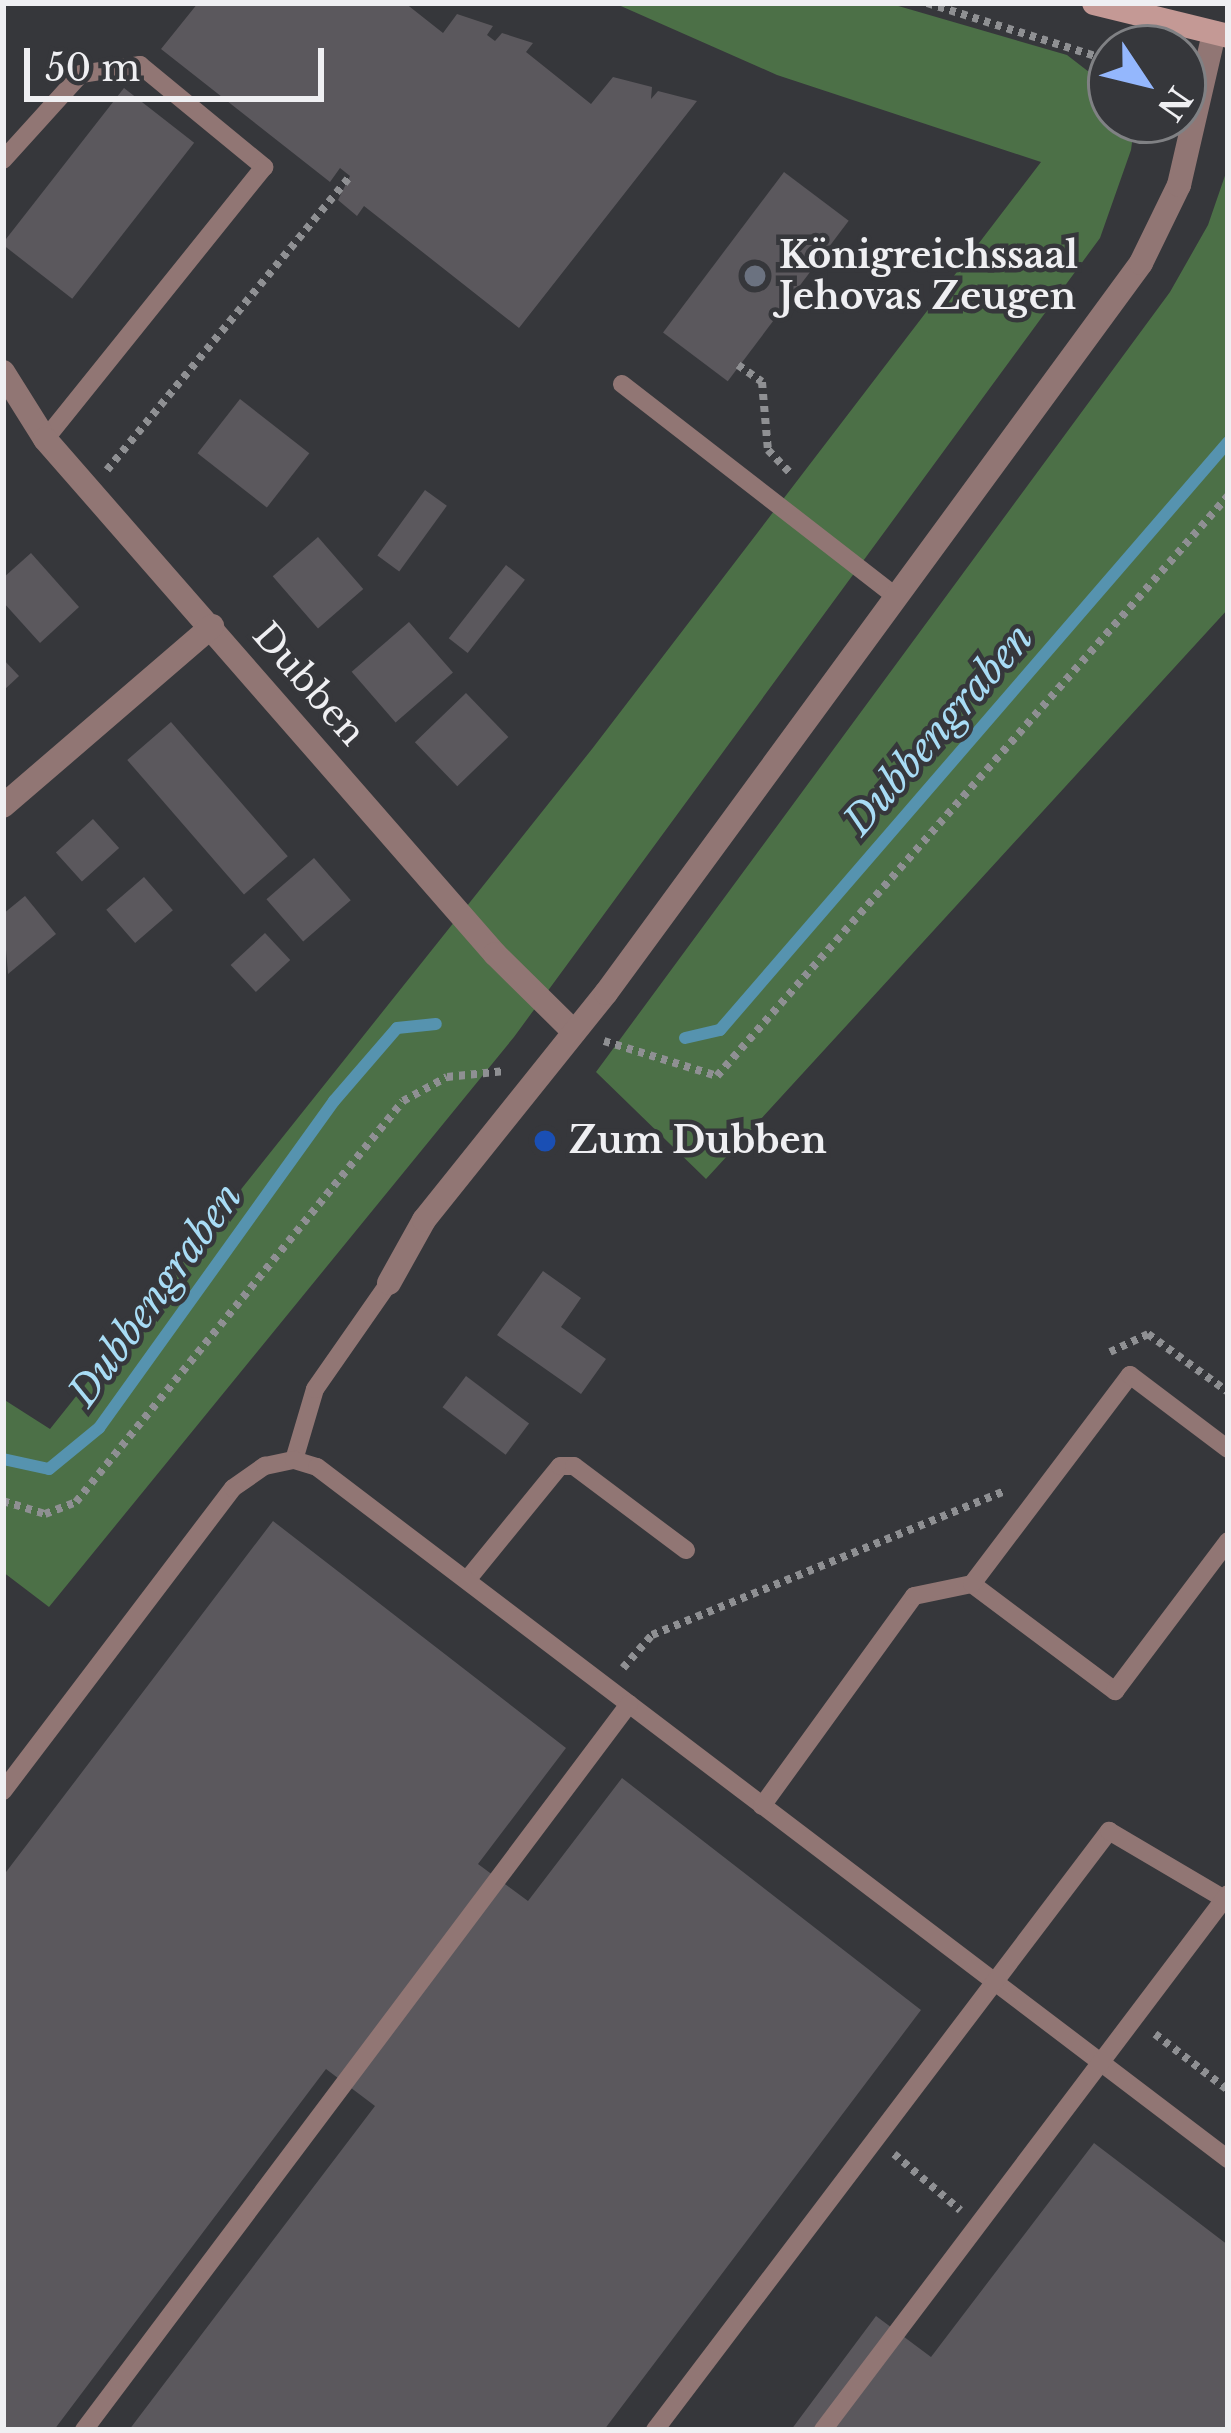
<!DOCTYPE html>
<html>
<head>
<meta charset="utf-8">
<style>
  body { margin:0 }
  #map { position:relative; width:1231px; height:2433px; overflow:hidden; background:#36373b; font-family:"Libre Baskerville",serif }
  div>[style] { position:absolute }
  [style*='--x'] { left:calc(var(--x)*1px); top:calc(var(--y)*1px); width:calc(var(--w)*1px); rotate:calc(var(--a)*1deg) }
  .forest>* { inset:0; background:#4c7047 }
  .stream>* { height:12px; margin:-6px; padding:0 6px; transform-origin:6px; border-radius:6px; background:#5693af }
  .building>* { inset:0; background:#5b585d; transform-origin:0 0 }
  .path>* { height:8px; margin-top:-4px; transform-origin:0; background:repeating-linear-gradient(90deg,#8f9093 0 6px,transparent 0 12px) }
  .lane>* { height:18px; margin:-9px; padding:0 9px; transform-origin:9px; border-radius:9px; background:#917674 }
  .street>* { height:24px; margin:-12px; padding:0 12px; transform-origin:12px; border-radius:12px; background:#917674 }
  .secondary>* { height:24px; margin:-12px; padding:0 12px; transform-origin:12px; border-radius:12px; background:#c49995 }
  .dots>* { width:33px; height:33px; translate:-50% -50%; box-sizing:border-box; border:6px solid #36373b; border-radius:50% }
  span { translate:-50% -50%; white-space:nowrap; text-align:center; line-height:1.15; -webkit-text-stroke:9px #36373b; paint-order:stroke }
  .poi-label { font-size:36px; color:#efeff2; font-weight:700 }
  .left { translate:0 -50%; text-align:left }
  .street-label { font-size:36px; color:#efeff2 }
  .water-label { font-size:39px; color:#a8dcf5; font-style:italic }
  .frame { position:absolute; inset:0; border:6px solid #efeff2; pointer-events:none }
  .north { position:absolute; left:1087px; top:24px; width:120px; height:120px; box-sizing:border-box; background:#36373b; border:3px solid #808184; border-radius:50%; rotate:125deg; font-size:33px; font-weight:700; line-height:48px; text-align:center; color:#efeff2 }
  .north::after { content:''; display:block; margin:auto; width:42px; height:54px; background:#94b7fd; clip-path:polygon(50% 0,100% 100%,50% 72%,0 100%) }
  .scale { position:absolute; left:24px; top:48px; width:300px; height:54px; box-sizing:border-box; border:6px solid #efeff2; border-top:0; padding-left:15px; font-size:36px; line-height:42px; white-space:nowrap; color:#efeff2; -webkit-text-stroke:9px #36373b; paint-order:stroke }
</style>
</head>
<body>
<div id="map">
  <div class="forest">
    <div style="clip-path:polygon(614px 3px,888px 3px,1067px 55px,1111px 89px,1111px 120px,1135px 121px,1131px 150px,1100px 238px,514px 1037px,49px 1607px,3px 1572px,3px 1399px,50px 1429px,592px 749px,1041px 162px,777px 75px)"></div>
    <div style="clip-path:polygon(1228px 167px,1228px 609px,706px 1179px,596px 1072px,1170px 292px,1208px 225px)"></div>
  </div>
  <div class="stream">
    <div style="--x:685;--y:1038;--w:36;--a:-13"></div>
    <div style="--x:720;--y:1030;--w:777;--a:-49.17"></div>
    <div style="--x:3;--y:1459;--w:47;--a:12.3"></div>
    <div style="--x:49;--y:1469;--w:65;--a:-39.4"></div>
    <div style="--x:99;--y:1428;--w:403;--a:-54.3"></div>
    <div style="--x:334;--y:1101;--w:96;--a:-49.2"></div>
    <div style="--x:397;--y:1028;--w:39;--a:-6"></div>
  </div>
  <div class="building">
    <div style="clip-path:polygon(198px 3px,405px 3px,443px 33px,457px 14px,493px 26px,487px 35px,495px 41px,502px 33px,533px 43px,526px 52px,591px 104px,613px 77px,652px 87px,651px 99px,658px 91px,697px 101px,519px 328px,364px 206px,357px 216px,338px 200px,350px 176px,340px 168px,330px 182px,161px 49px)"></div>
    <div style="left:124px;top:88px;width:89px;height:198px;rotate:38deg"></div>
    <div style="left:784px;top:172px;width:81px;height:201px;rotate:37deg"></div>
    <div style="left:240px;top:399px;width:88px;height:69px;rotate:38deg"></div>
    <div style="left:425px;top:490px;width:27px;height:81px;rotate:36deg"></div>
    <div style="left:318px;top:537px;width:69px;height:60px;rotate:49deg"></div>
    <div style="clip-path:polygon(31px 553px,79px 607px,40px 643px,3px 602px,3px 578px)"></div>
    <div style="left:506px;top:565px;width:24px;height:93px;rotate:38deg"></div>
    <div style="left:409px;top:622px;width:67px;height:76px;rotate:49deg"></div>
    <div style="clip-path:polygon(3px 659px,19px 676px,3px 691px)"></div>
    <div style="left:466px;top:693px;width:61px;height:71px;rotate:46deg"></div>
    <div style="left:171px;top:722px;width:178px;height:58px;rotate:49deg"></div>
    <div style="left:93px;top:819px;width:39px;height:50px;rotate:48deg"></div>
    <div style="left:314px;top:858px;width:56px;height:63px;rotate:49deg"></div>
    <div style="left:144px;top:877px;width:44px;height:50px;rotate:49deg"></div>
    <div style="clip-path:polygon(25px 896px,56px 934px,8px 974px,3px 914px)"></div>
    <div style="left:265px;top:933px;width:37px;height:47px;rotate:47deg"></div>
    <div style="clip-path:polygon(543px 1271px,581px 1298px,561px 1327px,606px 1359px,581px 1394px,497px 1335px)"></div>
    <div style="left:466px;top:1376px;width:79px;height:39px;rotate:37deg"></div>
    <div style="clip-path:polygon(273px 1521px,566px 1748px,478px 1864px,528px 1901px,622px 1778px,921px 2010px,604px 2430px,129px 2430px,375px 2106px,326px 2069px,54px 2430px,3px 2430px,3px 1876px)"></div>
    <div style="clip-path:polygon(1094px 2143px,1228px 2245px,1228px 2430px,791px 2430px,876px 2316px,931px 2357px)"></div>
  </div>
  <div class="path">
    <div style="--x:927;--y:3;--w:193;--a:17.5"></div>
    <div style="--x:738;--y:365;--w:29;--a:35"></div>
    <div style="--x:762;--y:382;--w:68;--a:85"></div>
    <div style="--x:768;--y:450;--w:33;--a:46"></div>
    <div style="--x:107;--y:470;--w:381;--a:-50.4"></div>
    <div style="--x:604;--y:1041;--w:118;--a:17.2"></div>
    <div style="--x:717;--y:1076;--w:773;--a:-48.62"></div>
    <div style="--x:1110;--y:1352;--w:42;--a:-25.3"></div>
    <div style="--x:1148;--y:1334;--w:99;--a:35.9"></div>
    <div style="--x:3;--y:1501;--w:44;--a:17.2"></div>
    <div style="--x:45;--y:1514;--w:33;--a:-21"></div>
    <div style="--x:76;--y:1502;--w:517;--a:-50.8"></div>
    <div style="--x:403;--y:1101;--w:50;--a:-28.6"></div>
    <div style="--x:447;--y:1077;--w:58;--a:-5.9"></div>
    <div style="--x:623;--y:1668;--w:44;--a:-48.7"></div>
    <div style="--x:652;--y:1635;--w:379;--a:-22.2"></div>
    <div style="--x:1155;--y:2034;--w:92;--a:37.5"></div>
    <div style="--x:894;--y:2154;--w:87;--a:40.3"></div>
  </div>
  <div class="lane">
    <div style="--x:3;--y:160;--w:116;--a:-47.8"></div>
    <div style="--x:81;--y:74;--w:60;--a:-8.7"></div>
    <div style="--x:140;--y:65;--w:161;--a:39.4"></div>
    <div style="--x:264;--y:167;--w:349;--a:128.8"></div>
    <div style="--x:622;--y:384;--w:348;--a:37.8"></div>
    <div style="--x:294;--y:1460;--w:74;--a:-73.5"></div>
    <div style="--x:315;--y:1389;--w:129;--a:-55.1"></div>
    <div style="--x:467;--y:1580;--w:147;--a:-50.8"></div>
    <div style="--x:560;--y:1466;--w:14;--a:0"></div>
    <div style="--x:574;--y:1466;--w:140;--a:36.9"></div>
    <div style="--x:972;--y:1584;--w:179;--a:36.8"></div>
    <div style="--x:1115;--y:1691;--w:188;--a:-53"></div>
    <div style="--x:3;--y:1791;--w:380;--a:-52.8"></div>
    <div style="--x:233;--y:1488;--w:39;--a:-35"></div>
    <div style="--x:265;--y:1466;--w:30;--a:-12"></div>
    <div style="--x:294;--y:1460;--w:24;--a:17"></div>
    <div style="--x:317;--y:1467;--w:1144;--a:37.22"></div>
    <div style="--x:762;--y:1806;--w:259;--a:-54.1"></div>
    <div style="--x:914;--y:1596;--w:59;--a:-11.7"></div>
    <div style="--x:972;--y:1584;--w:262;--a:-52.9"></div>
    <div style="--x:1130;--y:1375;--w:123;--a:37.1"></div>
    <div style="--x:84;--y:2430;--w:908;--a:-53.1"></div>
    <div style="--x:655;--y:2430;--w:752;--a:-52.84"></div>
    <div style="--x:1109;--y:1831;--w:138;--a:30.5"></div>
    <div style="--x:823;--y:2430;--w:672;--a:-52.93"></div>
  </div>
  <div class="street">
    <div style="--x:3;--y:372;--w:79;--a:57.9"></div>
    <div style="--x:45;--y:439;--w:684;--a:48.85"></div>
    <div style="--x:495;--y:954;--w:111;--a:44.6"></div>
    <div style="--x:3;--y:806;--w:276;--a:-40.7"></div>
    <div style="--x:389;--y:1283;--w:72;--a:-60.9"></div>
    <div style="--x:424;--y:1220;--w:291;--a:-51.3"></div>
    <div style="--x:606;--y:993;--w:905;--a:-53.76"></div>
    <div style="--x:1141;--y:263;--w:87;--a:-64"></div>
    <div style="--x:1179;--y:185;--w:156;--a:-77"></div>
  </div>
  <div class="secondary">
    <div style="--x:1094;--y:3;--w:138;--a:13.8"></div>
  </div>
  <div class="dots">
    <div style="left:755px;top:276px;background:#6b7280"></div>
    <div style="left:545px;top:1141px;background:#1a4fb4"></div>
  </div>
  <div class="poi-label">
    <span class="left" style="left:779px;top:276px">Königreichssaal<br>Jehovas Zeugen</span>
    <span class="left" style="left:569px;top:1141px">Zum Dubben</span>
  </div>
  <div class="street-label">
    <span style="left:309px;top:684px;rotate:49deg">Dubben</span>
  </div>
  <div class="water-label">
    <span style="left:939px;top:730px;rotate:-49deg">Dubbengraben</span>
    <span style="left:156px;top:1295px;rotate:-54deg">Dubbengraben</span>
  </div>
  <div class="frame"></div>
  <div class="north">N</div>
  <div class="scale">50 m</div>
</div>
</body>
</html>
